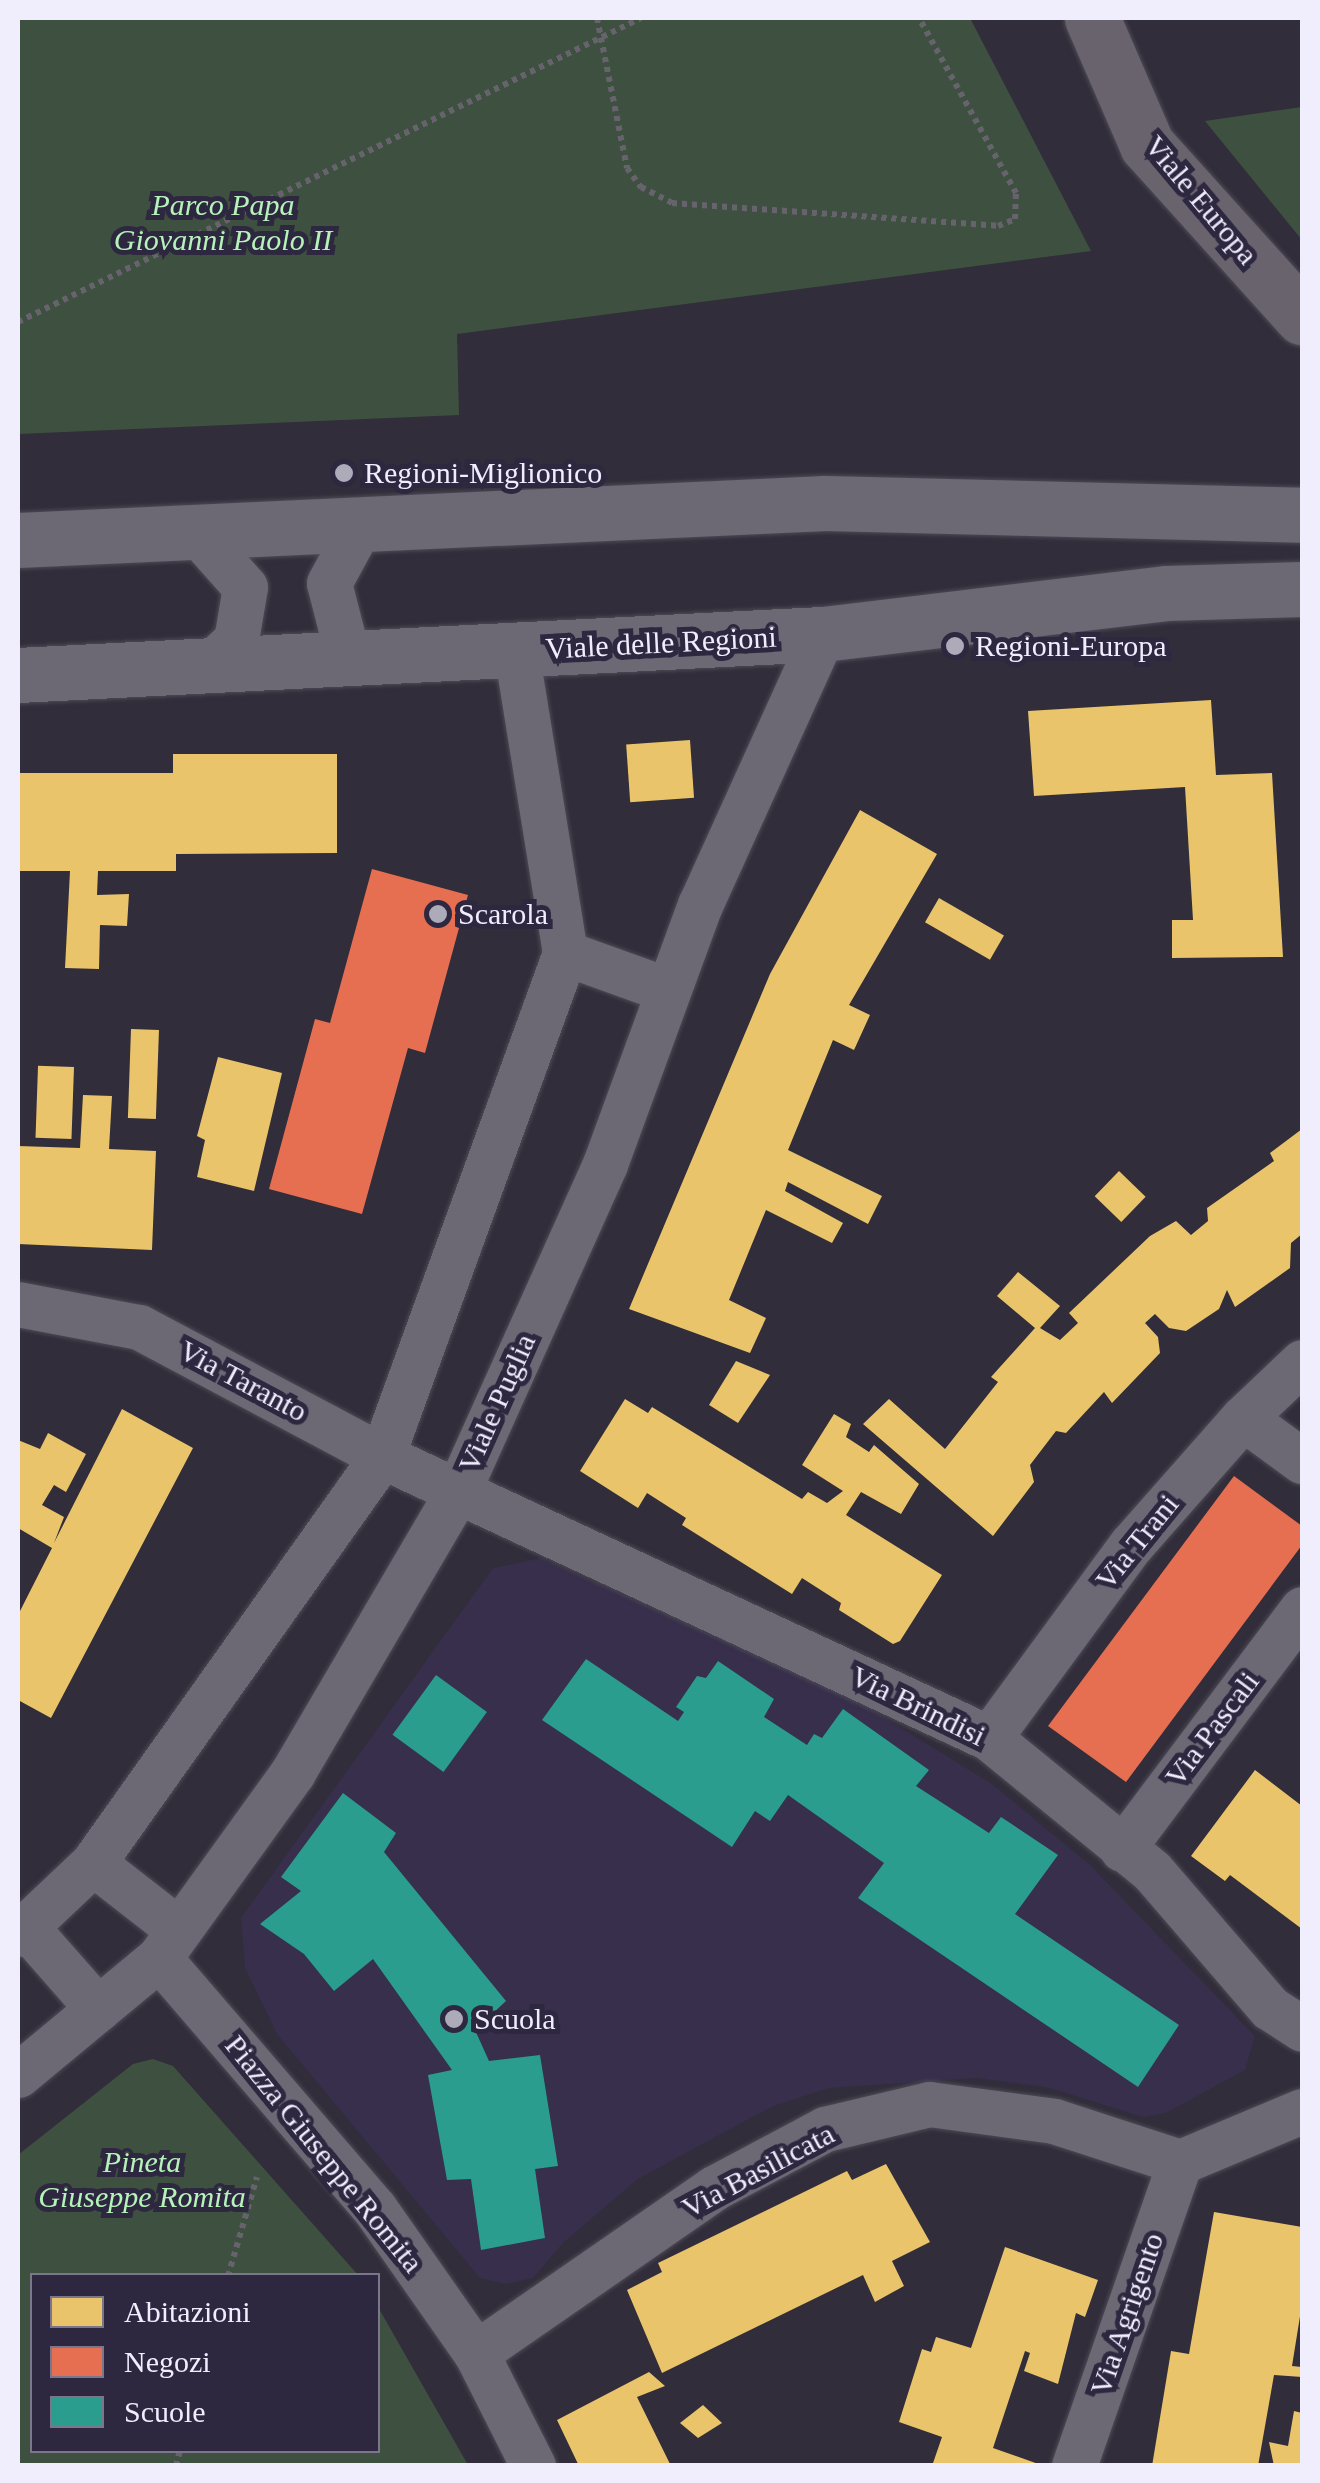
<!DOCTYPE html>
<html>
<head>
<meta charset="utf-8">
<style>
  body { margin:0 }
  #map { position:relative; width:1320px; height:2483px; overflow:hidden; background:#312d3a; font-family:"Times New Roman",serif }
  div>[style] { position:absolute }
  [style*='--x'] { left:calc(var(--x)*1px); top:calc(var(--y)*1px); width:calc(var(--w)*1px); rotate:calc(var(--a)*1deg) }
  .built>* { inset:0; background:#372f4b }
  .green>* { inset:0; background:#3e5140 }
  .homes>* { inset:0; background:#e9c46a; transform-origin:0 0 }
  .shops>* { inset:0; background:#e76f51 }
  .schools>* { inset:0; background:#2a9d8f; transform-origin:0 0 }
  .path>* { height:6px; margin-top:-3px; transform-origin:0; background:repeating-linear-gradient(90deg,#66636d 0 5px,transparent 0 10px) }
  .roads { filter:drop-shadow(0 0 2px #4d4a55) drop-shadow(0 0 2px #4d4a55) }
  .minor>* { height:45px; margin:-22.5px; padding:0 22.5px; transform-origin:22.5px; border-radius:22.5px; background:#6c6975 }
  .tertiary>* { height:55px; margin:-27.5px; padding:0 27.5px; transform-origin:27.5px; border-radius:27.5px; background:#6c6975 }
  .secondary>* { height:55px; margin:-27.5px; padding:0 27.5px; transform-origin:27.5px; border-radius:27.5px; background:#68636d }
  .dots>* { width:28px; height:28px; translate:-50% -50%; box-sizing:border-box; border:5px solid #2e2740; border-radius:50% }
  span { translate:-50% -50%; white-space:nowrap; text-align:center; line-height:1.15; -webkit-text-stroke:10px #2e2740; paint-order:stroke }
  .street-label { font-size:30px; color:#f0edfd }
  .park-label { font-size:30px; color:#b5f3b9; font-style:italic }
  .poi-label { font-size:30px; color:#f0edfd }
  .left { translate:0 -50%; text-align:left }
  .frame { position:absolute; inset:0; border:20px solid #f0edfd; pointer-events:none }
  .legend { position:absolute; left:30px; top:2273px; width:350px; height:180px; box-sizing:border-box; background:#2e2740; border:2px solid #7c768c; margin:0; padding:12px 18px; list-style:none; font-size:30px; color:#f0edfd }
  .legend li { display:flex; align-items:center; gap:20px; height:50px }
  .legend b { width:50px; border:2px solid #7c768c }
</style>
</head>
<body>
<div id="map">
  <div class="built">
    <div style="clip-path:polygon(541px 1558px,854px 1699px,992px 1784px,1091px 1866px,1255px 2036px,1245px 2070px,1166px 2113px,1143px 2117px,1046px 2087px,977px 2078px,829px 2088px,771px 2107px,638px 2179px,563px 2243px,533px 2278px,506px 2284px,480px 2278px,277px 2034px,245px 1968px,241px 1918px,493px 1568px)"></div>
  </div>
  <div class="green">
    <div style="clip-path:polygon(18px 18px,970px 18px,1091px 251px,457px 334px,459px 415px,18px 434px)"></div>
    <div style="clip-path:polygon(1302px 107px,1302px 240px,1205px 121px)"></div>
    <div style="clip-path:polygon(153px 2059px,173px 2066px,358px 2275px,32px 2276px,32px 2450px,378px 2450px,378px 2307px,468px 2465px,18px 2465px,18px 2155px,133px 2064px)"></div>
  </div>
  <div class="homes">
    <div style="clip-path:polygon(1211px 700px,1216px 775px,1272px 773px,1283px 957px,1172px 958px,1172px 920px,1193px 920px,1185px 787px,1034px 796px,1028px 711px)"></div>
    <div style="left:690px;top:740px;width:58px;height:64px;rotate:86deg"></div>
    <div style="clip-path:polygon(173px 754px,337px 754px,337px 853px,176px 854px,176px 871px,98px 871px,97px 895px,129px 894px,127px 926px,100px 925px,99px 969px,65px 968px,70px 871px,18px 871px,18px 773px,173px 773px)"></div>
    <div style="clip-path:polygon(860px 810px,937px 854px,849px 1005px,870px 1015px,854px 1050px,833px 1040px,788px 1150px,882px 1196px,868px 1224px,788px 1182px,785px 1191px,843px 1223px,832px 1243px,766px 1210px,729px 1300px,766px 1318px,750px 1353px,629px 1309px,770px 974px)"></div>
    <div style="left:939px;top:898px;width:75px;height:28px;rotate:30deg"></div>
    <div style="left:131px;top:1029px;width:28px;height:89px;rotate:2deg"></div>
    <div style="clip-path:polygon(218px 1057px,282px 1073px,254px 1191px,197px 1177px,205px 1140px,197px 1136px)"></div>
    <div style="left:74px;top:1067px;width:72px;height:36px;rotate:92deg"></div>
    <div style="clip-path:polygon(83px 1095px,112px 1096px,109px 1149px,156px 1151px,152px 1250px,18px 1244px,18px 1146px,80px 1148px)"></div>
    <div style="clip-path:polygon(1302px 1129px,1302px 1234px,1291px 1243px,1290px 1268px,1235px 1307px,1227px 1290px,1219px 1309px,1186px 1331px,1169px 1328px,1155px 1314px,1145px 1323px,1158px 1337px,1160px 1353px,1112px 1403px,1104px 1392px,1066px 1433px,1056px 1431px,1030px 1465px,1034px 1482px,993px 1536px,863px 1424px,889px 1399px,945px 1449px,998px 1382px,991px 1377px,1035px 1328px,997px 1296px,1018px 1272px,1060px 1306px,1040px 1328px,1060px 1340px,1078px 1323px,1069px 1313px,1150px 1236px,1176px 1221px,1191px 1235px,1208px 1221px,1207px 1208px,1274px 1161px,1270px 1153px)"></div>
    <div style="left:1119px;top:1171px;width:37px;height:35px;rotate:44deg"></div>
    <div style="clip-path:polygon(736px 1361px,770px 1375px,738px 1423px,709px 1405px)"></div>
    <div style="clip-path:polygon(625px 1399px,648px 1413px,652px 1407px,802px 1499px,808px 1492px,827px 1503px,843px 1491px,802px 1465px,834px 1414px,851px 1424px,846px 1437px,869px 1452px,874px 1445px,919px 1484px,901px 1514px,861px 1492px,846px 1515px,942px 1575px,900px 1641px,893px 1644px,839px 1610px,841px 1603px,802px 1578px,792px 1594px,682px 1525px,686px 1518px,647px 1493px,638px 1508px,580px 1471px)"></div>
    <div style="clip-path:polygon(122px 1409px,193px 1448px,51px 1718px,18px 1700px,18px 1615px,52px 1548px,18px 1528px,18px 1440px,40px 1449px,48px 1433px,86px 1454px,66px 1492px,54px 1485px,42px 1505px,64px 1517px,54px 1543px)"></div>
    <div style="clip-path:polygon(1255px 1770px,1302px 1806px,1302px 1929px,1230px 1875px,1225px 1881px,1191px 1856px)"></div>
    <div style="clip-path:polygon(886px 2164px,930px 2242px,892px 2261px,904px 2286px,875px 2302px,863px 2275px,662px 2373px,627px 2290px,662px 2272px,658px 2263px,847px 2171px,852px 2180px)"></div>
    <div style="clip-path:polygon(1214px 2212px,1302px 2227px,1302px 2304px,1292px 2366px,1302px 2367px,1302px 2377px,1274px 2375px,1258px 2466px,1152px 2466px,1171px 2351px,1189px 2354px)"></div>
    <div style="clip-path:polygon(1005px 2247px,1098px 2280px,1085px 2317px,1076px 2313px,1058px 2384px,1024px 2371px,1030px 2353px,1025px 2351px,993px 2448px,1044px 2466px,932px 2466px,942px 2437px,899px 2422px,922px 2349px,931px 2352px,936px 2337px,971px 2348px)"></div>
    <div style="clip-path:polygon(649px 2372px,665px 2386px,637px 2397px,671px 2466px,579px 2466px,557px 2420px)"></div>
    <div style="clip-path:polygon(703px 2405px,722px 2423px,698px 2438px,680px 2423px)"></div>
    <div style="clip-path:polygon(1294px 2411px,1302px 2413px,1302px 2466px,1274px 2466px,1269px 2442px,1288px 2446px)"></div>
  </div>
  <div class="shops">
    <div style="clip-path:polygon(372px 869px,468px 895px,425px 1053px,408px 1048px,362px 1214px,269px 1189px,315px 1019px,330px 1023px)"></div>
    <div style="clip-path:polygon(1234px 1476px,1302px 1526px,1302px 1545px,1126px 1782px,1048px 1726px)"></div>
  </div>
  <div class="schools">
    <div style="clip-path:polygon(586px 1659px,678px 1721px,684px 1712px,676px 1707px,697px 1676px,706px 1678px,718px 1661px,774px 1699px,764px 1717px,807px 1745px,814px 1734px,822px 1738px,843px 1709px,929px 1770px,916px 1786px,989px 1833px,1001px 1817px,1058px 1855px,1015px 1914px,1179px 2025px,1138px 2087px,858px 1898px,884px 1863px,788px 1795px,770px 1821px,755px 1811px,732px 1847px,542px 1720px)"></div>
    <div style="left:436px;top:1675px;width:63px;height:74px;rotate:36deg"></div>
    <div style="clip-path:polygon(343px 1793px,396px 1833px,384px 1852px,506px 2001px,475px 2030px,489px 2061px,540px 2055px,558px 2166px,535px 2169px,545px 2238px,481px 2250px,471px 2179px,447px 2180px,428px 2075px,452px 2070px,373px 1959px,334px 1991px,304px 1954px,260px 1924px,301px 1891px,281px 1877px)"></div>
  </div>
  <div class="path">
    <div style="--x:597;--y:18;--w:153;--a:78.7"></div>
    <div style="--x:627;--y:168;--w:24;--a:54"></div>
    <div style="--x:641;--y:187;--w:35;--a:27"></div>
    <div style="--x:672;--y:203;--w:327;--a:4"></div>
    <div style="--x:998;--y:226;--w:18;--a:-22"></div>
    <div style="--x:1015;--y:219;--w:26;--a:-88"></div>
    <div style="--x:1016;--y:193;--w:200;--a:-119"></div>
    <div style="--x:18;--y:322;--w:693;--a:-26.01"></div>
    <div style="--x:228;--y:2276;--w:103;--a:-73.7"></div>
    <div style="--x:176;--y:2466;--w:16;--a:-76"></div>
  </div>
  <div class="roads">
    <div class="minor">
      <div style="--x:197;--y:533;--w:72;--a:48.4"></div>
      <div style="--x:245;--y:587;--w:54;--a:99.6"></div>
      <div style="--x:236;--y:640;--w:41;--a:137"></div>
      <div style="--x:348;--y:657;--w:76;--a:-104.4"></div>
      <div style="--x:329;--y:583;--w:67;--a:-61.5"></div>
      <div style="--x:565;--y:953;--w:109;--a:19.8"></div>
      <div style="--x:18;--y:1304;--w:123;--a:10.8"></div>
      <div style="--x:139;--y:1327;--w:275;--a:28"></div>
      <div style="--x:382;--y:1456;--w:669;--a:24.92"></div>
      <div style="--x:989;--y:1738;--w:210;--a:39.2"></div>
      <div style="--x:1152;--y:1871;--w:181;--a:49.3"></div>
      <div style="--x:1270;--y:2008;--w:38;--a:33"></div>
      <div style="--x:1243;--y:1418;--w:73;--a:36.1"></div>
      <div style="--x:989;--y:1738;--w:240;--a:-53.7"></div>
      <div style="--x:1131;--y:1545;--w:169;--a:-48.6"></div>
      <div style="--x:1243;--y:1418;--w:81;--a:-43.5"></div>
      <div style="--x:1122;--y:1849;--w:300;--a:-53.1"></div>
      <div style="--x:93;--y:1863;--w:109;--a:37.9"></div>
      <div style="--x:26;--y:1927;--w:109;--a:48.7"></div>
      <div style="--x:18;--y:1934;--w:103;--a:-43.4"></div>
      <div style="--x:93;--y:1863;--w:499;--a:-54.6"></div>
      <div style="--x:382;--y:1456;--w:535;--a:-70.01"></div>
      <div style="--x:565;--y:953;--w:307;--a:-99.2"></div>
      <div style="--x:159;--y:1958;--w:331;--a:49.3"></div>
      <div style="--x:375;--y:2209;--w:176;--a:55"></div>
      <div style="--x:476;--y:2353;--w:127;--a:63.2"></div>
      <div style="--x:18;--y:2075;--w:183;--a:-39.7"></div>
      <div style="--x:159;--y:1958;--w:229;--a:-54.2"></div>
      <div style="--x:293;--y:1772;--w:328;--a:-59.6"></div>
      <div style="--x:459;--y:1489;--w:356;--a:-65.8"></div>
      <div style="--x:605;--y:1164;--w:276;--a:-69.9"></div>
      <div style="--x:700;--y:905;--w:298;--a:-65.6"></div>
      <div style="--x:476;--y:2353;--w:290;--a:-34.7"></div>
      <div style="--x:714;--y:2188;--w:126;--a:-28"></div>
      <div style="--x:825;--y:2129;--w:107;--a:-13.5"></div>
      <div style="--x:929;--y:2104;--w:126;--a:7.7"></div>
      <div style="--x:1054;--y:2121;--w:133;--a:18"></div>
      <div style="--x:1180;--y:2162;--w:132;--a:-22.7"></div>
      <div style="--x:1074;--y:2466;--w:322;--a:-70.8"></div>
    </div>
    <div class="tertiary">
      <div style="--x:18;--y:540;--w:808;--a:-2.63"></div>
      <div style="--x:825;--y:503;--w:477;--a:1.4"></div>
      <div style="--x:18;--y:675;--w:806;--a:-2.92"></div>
      <div style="--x:823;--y:634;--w:345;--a:-6.8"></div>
      <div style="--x:1166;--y:593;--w:136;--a:-1.7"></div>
    </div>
    <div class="secondary">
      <div style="--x:1092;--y:18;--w:138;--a:66.6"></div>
      <div style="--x:1147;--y:145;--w:232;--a:48"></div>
    </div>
  </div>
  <div class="dots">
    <div style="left:344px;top:473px;background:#adaab9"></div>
    <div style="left:955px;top:646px;background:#adaab9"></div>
    <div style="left:438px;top:914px;background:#adaab9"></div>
    <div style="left:454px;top:2019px;background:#adaab9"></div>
  </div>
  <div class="street-label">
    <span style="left:1201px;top:200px;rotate:50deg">Viale Europa</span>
    <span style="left:661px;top:643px;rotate:-3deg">Viale delle Regioni</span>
    <span style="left:243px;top:1381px;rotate:28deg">Via Taranto</span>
    <span style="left:497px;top:1403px;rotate:-66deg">Viale Puglia</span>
    <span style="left:1137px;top:1542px;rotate:-51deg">Via Trani</span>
    <span style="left:918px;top:1706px;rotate:26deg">Via Brindisi</span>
    <span style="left:1212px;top:1729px;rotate:-53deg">Via Pascali</span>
    <span style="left:324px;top:2154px;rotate:51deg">Piazza Giuseppe Romita</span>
    <span style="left:758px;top:2171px;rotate:-28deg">Via Basilicata</span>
    <span style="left:1127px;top:2314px;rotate:-71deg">Via Agrigento</span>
  </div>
  <div class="park-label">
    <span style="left:223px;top:222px">Parco Papa<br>Giovanni Paolo II</span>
    <span style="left:142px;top:2179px">Pineta<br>Giuseppe Romita</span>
  </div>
  <div class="poi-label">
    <span class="left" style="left:364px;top:473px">Regioni-Miglionico</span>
    <span class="left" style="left:975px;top:646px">Regioni-Europa</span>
    <span class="left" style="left:458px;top:914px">Scarola</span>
    <span class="left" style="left:474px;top:2019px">Scuola</span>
  </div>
  <div class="frame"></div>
  <ul class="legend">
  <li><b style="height:28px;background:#e9c46a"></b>Abitazioni</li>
  <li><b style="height:28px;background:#e76f51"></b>Negozi</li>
  <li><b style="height:28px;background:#2a9d8f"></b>Scuole</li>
  </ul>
</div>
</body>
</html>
